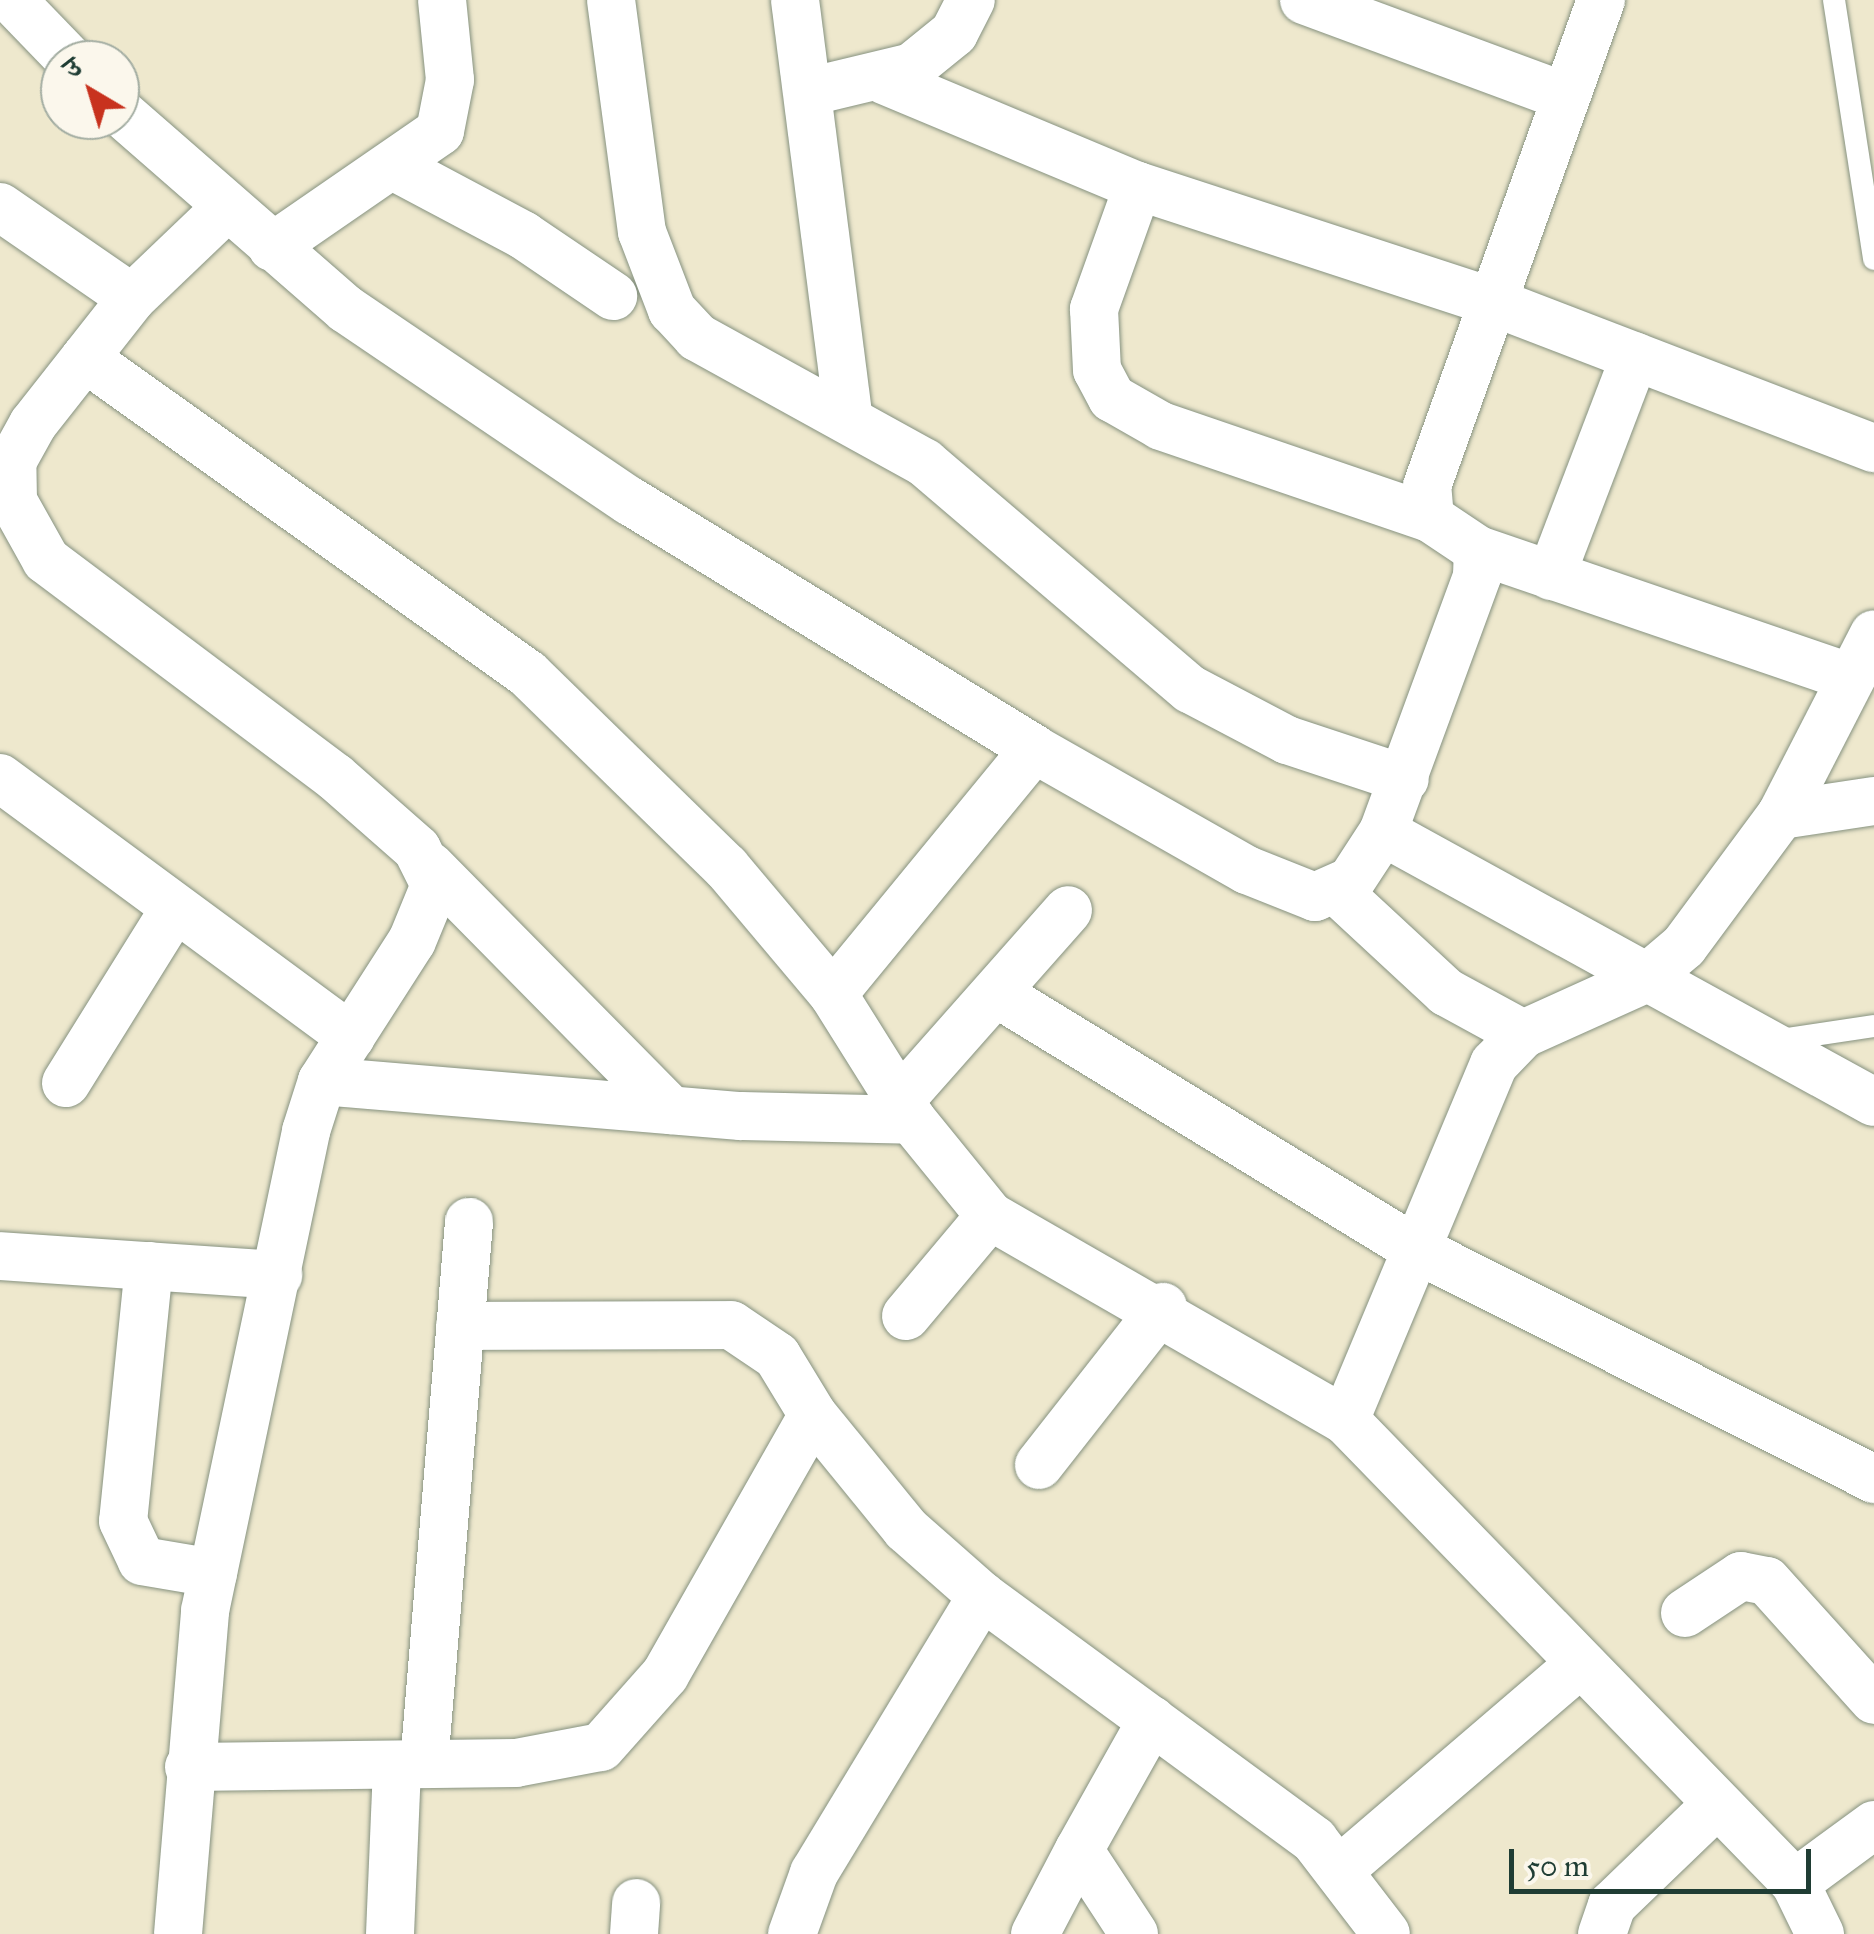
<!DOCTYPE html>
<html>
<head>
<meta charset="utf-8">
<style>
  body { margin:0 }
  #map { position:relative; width:1874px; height:1934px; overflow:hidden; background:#eee8cd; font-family:"IM FELL Great Primer","Noto Serif Devanagari",serif }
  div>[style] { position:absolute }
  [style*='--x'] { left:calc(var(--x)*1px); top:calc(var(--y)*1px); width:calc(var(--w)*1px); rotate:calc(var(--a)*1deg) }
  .roads { filter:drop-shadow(0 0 2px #869280) drop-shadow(0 0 2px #869280) }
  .lane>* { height:22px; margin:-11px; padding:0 11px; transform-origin:11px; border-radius:11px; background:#fff }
  .street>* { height:48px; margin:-24px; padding:0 24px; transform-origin:24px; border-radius:24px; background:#fff }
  span { translate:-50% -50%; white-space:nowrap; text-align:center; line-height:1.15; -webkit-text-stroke:9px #fbf7ec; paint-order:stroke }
  .north { position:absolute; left:40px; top:40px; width:100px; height:100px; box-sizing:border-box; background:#fbf7ec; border:2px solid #a3ada2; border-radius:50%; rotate:322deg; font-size:28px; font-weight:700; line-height:40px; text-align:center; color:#1f3d34 }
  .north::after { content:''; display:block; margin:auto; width:35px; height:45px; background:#c8321e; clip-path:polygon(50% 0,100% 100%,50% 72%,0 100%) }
  .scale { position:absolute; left:1509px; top:1849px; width:302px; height:45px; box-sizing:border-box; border:5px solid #1f3d34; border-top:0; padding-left:12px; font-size:30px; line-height:35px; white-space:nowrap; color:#1f3d34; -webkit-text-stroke:8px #fbf7ec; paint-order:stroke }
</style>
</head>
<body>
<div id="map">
  <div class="roads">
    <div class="lane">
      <div style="--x:1834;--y:0;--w:262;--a:81.2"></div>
      <div style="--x:1774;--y:1041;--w:101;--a:-8.5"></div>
    </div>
    <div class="street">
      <div style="--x:12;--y:0;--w:83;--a:46"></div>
      <div style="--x:611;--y:0;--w:234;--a:82.4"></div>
      <div style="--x:642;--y:232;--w:84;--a:69"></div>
      <div style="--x:672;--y:310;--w:37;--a:47"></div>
      <div style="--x:697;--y:337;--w:260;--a:28.9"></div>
      <div style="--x:925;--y:463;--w:348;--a:40.5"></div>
      <div style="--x:1190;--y:689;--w:110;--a:27.7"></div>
      <div style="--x:1287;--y:740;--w:124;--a:18.3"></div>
      <div style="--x:795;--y:0;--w:419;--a:82.7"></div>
      <div style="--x:1304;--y:0;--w:279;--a:20.3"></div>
      <div style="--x:884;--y:80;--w:275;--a:22.7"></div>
      <div style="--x:1138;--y:186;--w:131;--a:109.7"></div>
      <div style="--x:1094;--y:309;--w:61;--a:87.2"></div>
      <div style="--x:1097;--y:370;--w:32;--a:62"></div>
      <div style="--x:1112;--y:398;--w:56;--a:29.7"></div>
      <div style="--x:1161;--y:426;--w:284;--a:18.9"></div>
      <div style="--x:808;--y:92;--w:107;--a:-13.5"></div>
      <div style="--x:912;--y:67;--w:54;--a:-39"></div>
      <div style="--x:954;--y:33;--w:37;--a:-63"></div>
      <div style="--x:120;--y:112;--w:300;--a:41.1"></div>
      <div style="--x:346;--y:309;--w:343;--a:34.1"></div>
      <div style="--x:630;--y:501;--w:474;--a:31.5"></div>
      <div style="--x:1034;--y:749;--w:245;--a:29.6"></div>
      <div style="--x:1247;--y:870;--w:73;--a:21.7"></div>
      <div style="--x:1315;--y:897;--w:39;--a:-24"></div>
      <div style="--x:1351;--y:881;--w:59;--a:-56.9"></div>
      <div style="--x:1383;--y:832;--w:273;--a:-69.8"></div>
      <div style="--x:1477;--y:576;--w:26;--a:-88"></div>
      <div style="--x:1478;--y:550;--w:58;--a:-146.3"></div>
      <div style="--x:1430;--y:518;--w:32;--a:-95"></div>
      <div style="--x:1427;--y:486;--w:516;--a:-70.3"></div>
      <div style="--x:397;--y:168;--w:143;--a:28"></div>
      <div style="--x:523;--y:235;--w:109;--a:34.1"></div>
      <div style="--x:1138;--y:186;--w:373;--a:18.1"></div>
      <div style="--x:1493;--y:302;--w:408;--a:21"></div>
      <div style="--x:0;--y:207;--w:160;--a:34.6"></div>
      <div style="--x:272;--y:247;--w:204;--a:-34.6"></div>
      <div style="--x:440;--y:131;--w:52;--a:-78.9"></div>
      <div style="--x:450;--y:80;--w:80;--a:-95.7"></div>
      <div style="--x:85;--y:358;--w:544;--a:35.5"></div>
      <div style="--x:528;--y:674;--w:277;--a:44.3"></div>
      <div style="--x:726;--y:867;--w:166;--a:49.9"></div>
      <div style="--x:1478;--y:550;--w:394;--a:18.9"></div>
      <div style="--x:1551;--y:576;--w:235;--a:-69.1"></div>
      <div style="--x:0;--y:778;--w:436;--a:36.4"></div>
      <div style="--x:1781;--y:815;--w:203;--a:-62.8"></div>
      <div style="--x:1383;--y:832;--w:560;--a:28.81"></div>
      <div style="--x:430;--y:866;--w:343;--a:45.4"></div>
      <div style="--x:1337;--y:891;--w:149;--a:42.8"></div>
      <div style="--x:1446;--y:992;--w:88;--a:28.6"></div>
      <div style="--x:996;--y:993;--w:490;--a:31.4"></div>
      <div style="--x:1414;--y:1248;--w:515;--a:26.66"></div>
      <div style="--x:322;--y:1081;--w:420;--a:4.8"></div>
      <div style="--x:741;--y:1116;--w:171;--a:1.3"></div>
      <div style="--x:912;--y:1120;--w:149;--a:-122.1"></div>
      <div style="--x:833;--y:994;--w:317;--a:-50.6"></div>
      <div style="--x:66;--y:1083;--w:206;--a:-58.1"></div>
      <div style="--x:901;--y:1099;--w:252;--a:-48.5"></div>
      <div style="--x:912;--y:1120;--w:124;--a:50.9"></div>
      <div style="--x:0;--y:1256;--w:279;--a:3.9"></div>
      <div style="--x:149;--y:1266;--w:256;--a:95.8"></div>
      <div style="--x:123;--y:1521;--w:44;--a:64.6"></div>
      <div style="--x:142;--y:1561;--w:72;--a:9.6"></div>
      <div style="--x:906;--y:1316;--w:131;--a:-50"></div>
      <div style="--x:990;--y:1216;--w:409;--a:29.9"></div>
      <div style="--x:813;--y:1415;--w:147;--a:50.8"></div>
      <div style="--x:906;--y:1529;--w:101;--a:41.4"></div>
      <div style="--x:982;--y:1596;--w:412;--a:36.3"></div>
      <div style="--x:1314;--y:1840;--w:118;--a:52.5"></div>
      <div style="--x:1039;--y:1465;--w:201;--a:-51.9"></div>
      <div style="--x:1685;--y:1613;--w:67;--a:-33.5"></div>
      <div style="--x:1741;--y:1576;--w:26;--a:11"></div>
      <div style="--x:1767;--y:1581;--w:160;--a:48"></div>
      <div style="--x:424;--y:1764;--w:544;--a:-85.25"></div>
      <div style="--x:189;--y:1767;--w:327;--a:-0.7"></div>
      <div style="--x:516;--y:1763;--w:86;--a:-10.7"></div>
      <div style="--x:601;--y:1747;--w:96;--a:-48.4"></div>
      <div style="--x:665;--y:1675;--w:299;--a:-60.4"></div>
      <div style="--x:813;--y:1415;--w:69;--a:-121.4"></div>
      <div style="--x:777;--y:1356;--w:55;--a:-146"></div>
      <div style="--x:731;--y:1325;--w:271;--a:179.8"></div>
      <div style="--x:1343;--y:1867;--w:307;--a:-40.6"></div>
      <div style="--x:1795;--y:1883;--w:98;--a:-36.3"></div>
      <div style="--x:178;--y:1934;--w:324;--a:-85.2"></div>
      <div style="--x:205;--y:1611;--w:491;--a:-78.1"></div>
      <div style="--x:306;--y:1131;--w:52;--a:-72.3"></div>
      <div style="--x:322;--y:1081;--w:166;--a:-57.3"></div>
      <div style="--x:412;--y:941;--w:61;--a:-67.7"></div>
      <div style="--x:435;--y:885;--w:40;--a:-116.6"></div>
      <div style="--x:417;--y:849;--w:109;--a:-138.7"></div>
      <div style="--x:335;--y:777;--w:361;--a:-143.1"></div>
      <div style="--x:46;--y:560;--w:68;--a:-119.2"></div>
      <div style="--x:13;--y:501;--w:39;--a:-91"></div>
      <div style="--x:12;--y:462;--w:43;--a:-61.1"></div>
      <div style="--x:33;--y:424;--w:160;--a:-51.8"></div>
      <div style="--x:132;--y:298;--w:127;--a:-43.7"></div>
      <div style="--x:390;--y:1934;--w:169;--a:-87.6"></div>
      <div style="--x:634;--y:1934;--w:31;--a:-86"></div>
      <div style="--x:792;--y:1934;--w:65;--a:-70.2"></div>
      <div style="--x:814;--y:1873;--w:324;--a:-58.8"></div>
      <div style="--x:1035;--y:1934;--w:95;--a:-62.4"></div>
      <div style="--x:1134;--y:1934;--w:100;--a:-123.2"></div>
      <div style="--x:1079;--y:1850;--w:149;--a:-60.7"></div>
      <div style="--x:1602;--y:1934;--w:31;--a:-71"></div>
      <div style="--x:1612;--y:1905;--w:144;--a:-43.9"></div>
      <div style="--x:1820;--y:1934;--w:57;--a:-116.1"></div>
      <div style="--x:1795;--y:1883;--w:646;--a:-134.18"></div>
      <div style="--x:1345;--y:1420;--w:386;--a:-67.3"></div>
      <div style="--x:1494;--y:1064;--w:42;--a:-46"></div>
      <div style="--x:1523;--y:1034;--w:134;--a:-24.3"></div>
      <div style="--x:1645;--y:979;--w:51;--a:-40.2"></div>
      <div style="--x:1684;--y:946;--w:163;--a:-53.5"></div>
      <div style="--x:1781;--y:815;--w:94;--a:-8.6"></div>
    </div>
  </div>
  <div class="north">उ</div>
  <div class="scale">50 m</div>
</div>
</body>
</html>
